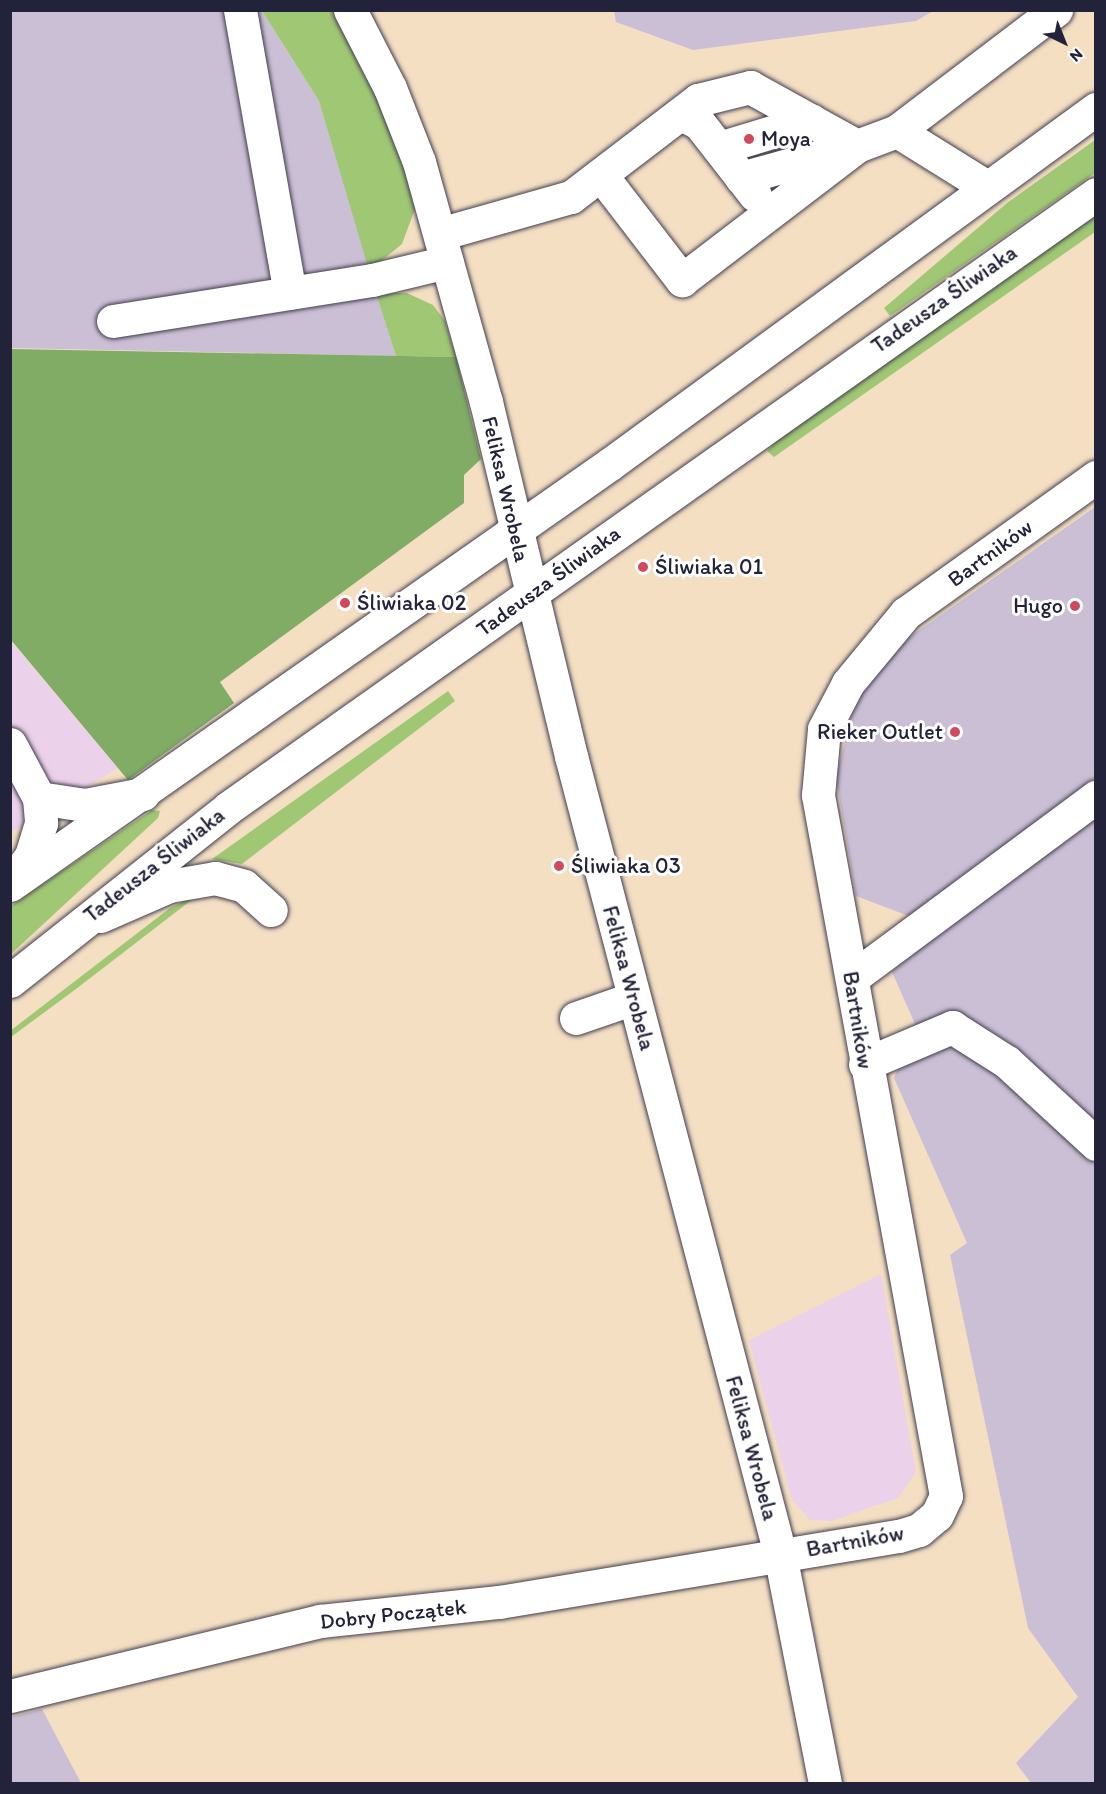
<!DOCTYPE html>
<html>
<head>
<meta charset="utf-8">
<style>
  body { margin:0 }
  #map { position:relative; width:1106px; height:1794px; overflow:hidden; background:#f4dfc3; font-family:Itim,sans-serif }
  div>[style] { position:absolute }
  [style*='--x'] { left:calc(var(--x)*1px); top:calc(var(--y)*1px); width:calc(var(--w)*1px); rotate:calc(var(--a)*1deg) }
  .built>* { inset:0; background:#ecd1ea }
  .industrial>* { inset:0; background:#cbbfd5 }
  .green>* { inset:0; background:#a0c874 }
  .forest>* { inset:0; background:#80ac66 }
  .roads { filter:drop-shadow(0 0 2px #423e4f) drop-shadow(0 0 2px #423e4f) }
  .minor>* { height:33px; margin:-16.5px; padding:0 16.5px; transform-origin:16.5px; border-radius:16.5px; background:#fff }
  .major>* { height:33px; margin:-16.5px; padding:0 16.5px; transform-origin:16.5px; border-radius:16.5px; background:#fff }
  .dots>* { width:16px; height:16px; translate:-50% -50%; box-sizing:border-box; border:3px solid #fff; border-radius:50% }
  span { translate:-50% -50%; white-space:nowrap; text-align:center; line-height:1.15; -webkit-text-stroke:6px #fff; paint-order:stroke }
  .poi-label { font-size:22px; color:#22223b }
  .left { translate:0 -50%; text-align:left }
  .right { translate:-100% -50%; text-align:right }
  .street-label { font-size:22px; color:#22223b }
  .frame { position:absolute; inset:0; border:12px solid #22223b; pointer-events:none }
  .north { position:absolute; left:1034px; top:12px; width:60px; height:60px; -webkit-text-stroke:4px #fff; paint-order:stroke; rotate:137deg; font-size:16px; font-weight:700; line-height:24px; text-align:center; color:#22223b }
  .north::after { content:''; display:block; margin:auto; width:21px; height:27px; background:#22223b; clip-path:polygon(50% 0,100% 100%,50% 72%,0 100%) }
</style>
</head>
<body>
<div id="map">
  <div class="built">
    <div style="clip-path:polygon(10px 640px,118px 768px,11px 832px,10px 832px)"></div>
    <div style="clip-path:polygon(881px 1274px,916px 1472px,898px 1498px,832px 1521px,810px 1520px,792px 1500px,749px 1340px)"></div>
  </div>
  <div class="industrial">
    <div style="clip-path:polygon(11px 11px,262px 11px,319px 101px,396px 356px,11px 348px)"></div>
    <div style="clip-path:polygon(614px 11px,614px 10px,933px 11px,916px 21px,693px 50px,616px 22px)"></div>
    <div style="clip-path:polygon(1095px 507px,1095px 1783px,1031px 1783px,1016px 1763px,1078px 1697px,1028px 1628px,950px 1255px,967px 1243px,894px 1078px,915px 1024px,892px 972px,912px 950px,914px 918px,856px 896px,836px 778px,853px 707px,891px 650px)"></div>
    <div style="clip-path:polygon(42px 1709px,81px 1783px,11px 1783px,11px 1717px)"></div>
  </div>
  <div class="green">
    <div style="clip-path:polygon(262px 11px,333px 11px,362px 63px,400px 150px,415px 209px,402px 244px,379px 263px,368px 267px,319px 101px)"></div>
    <div style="clip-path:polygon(1095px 140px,1095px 173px,890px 316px,884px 308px,1007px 203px)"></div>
    <div style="clip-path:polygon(1095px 213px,1095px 232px,774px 457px,767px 451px,785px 432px)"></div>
    <div style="clip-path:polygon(376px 293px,407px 293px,433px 305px,445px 321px,456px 357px,396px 356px)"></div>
    <div style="clip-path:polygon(448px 691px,455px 701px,242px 864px,212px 859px)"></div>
    <div style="clip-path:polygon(152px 810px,160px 811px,158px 818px,11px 954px,11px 906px)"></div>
    <div style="clip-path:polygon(198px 895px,76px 989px,11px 1037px,10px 1031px,170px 908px)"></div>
  </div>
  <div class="forest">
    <div style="clip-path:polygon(11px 349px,456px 357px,481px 459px,464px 475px,464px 503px,220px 682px,234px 703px,128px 780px,11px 640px)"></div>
  </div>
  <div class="roads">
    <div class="minor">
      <div style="--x:240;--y:10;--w:287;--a:80"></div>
      <div style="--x:350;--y:10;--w:88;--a:62.9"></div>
      <div style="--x:390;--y:88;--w:79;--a:68.6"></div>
      <div style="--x:419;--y:162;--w:249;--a:74.4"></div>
      <div style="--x:486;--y:402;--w:364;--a:76.5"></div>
      <div style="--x:571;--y:756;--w:825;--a:75.32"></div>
      <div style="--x:780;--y:1554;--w:234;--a:78.9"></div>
      <div style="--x:681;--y:114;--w:20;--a:27"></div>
      <div style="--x:699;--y:123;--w:91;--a:52.1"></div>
      <div style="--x:897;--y:131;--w:106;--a:31.9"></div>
      <div style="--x:719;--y:148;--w:96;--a:-16.9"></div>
      <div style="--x:601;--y:175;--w:133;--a:52.4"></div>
      <div style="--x:682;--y:280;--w:220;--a:-37.4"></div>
      <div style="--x:857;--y:146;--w:120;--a:164.6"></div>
      <div style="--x:440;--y:234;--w:136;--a:-15.8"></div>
      <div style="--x:571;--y:197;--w:160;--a:-37.4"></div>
      <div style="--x:698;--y:100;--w:54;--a:-14"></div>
      <div style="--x:750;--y:87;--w:122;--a:28.9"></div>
      <div style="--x:857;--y:146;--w:43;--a:-20.6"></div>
      <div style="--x:897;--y:131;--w:200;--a:-37.3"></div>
      <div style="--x:113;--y:321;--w:262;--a:-9"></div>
      <div style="--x:372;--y:280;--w:77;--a:-13.5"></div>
      <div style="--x:10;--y:744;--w:61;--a:61.8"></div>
      <div style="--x:39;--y:798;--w:25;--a:85"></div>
      <div style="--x:41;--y:823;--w:34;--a:107"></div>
      <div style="--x:31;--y:856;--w:35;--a:127"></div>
      <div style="--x:39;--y:798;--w:47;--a:8.7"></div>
      <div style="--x:85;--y:805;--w:59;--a:-10.7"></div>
      <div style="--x:100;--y:916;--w:75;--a:-23.5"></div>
      <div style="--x:169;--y:886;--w:47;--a:-9.9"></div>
      <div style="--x:215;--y:878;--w:30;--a:15"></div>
      <div style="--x:244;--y:886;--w:36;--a:42"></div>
      <div style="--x:852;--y:978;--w:304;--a:-36.6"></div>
      <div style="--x:576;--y:1018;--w:61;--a:-19"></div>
      <div style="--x:865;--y:1064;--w:95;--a:-23"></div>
      <div style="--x:952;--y:1027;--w:65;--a:32.5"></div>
      <div style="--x:1007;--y:1062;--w:121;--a:42.7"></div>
      <div style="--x:10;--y:1696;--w:319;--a:-13.6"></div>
      <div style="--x:320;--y:1621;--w:180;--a:-6.1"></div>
      <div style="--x:499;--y:1602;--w:405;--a:-9.4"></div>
      <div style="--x:899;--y:1536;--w:21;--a:-17"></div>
      <div style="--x:919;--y:1530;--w:23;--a:-40"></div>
      <div style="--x:937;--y:1515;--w:21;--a:-65"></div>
      <div style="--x:946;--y:1496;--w:713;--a:-100.35"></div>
      <div style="--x:818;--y:795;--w:66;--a:-84.8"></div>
      <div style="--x:824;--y:729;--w:52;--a:-62.4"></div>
      <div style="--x:848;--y:683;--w:91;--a:-50.4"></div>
      <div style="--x:906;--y:613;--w:234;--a:-35.6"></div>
    </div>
    <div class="major">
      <div style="--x:10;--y:885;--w:733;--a:-35.06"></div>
      <div style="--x:610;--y:464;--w:602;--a:-36.15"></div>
      <div style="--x:10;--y:981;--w:278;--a:-38.4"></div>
      <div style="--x:228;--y:808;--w:1063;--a:-35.27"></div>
    </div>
  </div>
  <div class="dots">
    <div style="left:749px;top:139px;background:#d1495b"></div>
    <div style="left:643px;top:567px;background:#d1495b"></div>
    <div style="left:345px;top:603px;background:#d1495b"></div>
    <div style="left:1075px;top:606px;background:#d1495b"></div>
    <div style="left:955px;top:732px;background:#d1495b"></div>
    <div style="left:559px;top:866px;background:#d1495b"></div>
  </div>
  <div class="poi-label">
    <span class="left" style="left:761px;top:139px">Moya</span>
    <span class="left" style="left:655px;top:567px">Śliwiaka 01</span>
    <span class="left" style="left:357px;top:603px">Śliwiaka 02</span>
    <span class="right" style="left:1063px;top:606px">Hugo</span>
    <span class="right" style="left:943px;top:732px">Rieker Outlet</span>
    <span class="left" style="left:571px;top:866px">Śliwiaka 03</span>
  </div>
  <div class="street-label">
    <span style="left:944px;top:299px;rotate:-35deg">Tadeusza Śliwiaka</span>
    <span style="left:506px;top:489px;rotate:77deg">Feliksa Wrobela</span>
    <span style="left:990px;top:553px;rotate:-36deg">Bartników</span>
    <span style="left:548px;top:581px;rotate:-36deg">Tadeusza Śliwiaka</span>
    <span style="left:154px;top:865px;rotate:-38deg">Tadeusza Śliwiaka</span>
    <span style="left:629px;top:978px;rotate:75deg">Feliksa Wrobela</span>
    <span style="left:858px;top:1020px;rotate:81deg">Bartników</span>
    <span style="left:752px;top:1448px;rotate:75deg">Feliksa Wrobela</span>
    <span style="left:855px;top:1541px;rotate:-10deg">Bartników</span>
    <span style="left:393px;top:1614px;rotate:-6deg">Dobry Początek</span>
  </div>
  <div class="frame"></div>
  <div class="north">N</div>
</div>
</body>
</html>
